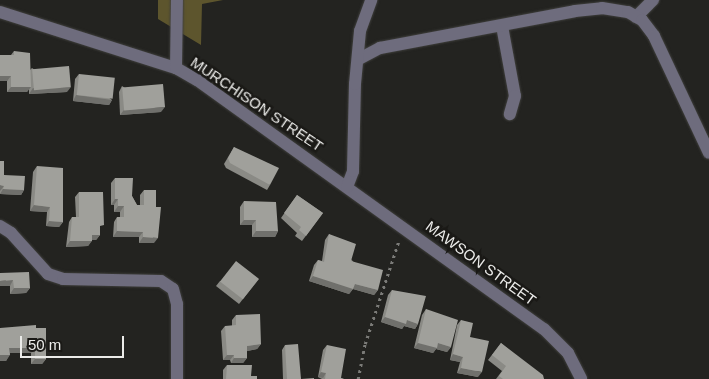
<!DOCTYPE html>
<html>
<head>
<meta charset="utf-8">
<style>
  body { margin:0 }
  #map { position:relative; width:709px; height:379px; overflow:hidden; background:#232320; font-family:Arial,sans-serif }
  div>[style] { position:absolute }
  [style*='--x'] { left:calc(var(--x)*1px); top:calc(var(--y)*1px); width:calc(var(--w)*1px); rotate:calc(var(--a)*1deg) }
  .forest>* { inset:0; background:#5d552d }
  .path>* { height:2.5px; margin-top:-1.25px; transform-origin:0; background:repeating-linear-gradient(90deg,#7b7b78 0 2.5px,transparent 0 6.5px) }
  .roads { filter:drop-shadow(0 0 1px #3f3f3c) drop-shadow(0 0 1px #3f3f3c) }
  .minor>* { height:12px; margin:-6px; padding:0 6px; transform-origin:6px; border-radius:6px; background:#6e6c7d }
  .wall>* { inset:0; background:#8a8a85 }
  .shaded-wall>* { inset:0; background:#70706c }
  .building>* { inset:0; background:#a0a09b; transform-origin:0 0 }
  span { translate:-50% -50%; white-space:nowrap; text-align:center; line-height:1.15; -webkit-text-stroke:5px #1a1916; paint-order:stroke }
  .street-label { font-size:15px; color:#ebebe9 }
  .scale { position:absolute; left:20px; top:336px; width:104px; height:22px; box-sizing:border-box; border:2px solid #ebebe9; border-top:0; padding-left:6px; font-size:15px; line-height:18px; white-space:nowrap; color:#ebebe9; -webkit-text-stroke:4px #1a1916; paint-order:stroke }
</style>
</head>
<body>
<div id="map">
  <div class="forest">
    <div style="clip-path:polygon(158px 0,223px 0,202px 4px,201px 45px,158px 19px)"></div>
  </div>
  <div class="path">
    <div style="--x:358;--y:379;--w:36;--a:-79"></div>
    <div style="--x:365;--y:344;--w:109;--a:-71.9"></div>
  </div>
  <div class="roads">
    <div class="minor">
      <div style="--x:0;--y:12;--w:185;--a:17.7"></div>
      <div style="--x:176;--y:68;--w:24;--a:30"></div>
      <div style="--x:197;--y:80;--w:427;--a:35.7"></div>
      <div style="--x:544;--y:329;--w:34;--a:45"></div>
      <div style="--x:568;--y:353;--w:29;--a:63"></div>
      <div style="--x:636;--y:17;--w:24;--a:-45"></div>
      <div style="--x:502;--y:26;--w:71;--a:79.5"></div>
      <div style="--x:515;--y:96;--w:19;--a:106"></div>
      <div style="--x:359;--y:59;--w:24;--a:-28"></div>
      <div style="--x:380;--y:48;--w:198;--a:-10.7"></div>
      <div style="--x:575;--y:11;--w:27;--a:-6"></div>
      <div style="--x:602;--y:8;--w:26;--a:9"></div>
      <div style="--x:628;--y:12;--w:16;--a:30"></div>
      <div style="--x:642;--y:20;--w:20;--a:53"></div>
      <div style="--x:654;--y:36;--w:129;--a:64.8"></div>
      <div style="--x:176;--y:68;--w:68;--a:-89.2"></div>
      <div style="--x:347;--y:187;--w:17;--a:-69"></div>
      <div style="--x:353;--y:171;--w:87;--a:-88.7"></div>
      <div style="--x:355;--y:84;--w:53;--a:-84.6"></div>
      <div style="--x:360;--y:31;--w:33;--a:-70"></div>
      <div style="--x:0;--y:226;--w:13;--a:32"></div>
      <div style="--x:11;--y:233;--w:55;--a:47.9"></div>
      <div style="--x:48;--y:274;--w:16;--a:18"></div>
      <div style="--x:63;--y:279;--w:98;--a:1.2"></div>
      <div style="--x:161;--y:281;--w:14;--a:34"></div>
      <div style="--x:173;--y:289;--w:16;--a:75"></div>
      <div style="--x:177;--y:304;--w:75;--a:90"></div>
    </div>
  </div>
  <div class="wall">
    <div style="clip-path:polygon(14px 51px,30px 70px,32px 68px,67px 92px,29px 94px,29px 88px,27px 92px,7px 92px,7px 81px,11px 55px)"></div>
    <div style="clip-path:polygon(79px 74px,112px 100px,109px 105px,73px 101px,75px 79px)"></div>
    <div style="clip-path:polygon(122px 86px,161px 112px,120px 115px,119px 92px)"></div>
    <div style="clip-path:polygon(234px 147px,270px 185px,267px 190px,226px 168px,224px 164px)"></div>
    <div style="clip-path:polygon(0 161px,4px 175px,24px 190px,21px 195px,0 194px)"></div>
    <div style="clip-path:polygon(37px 166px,63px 222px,59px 227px,46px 226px,47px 212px,30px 211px,33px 172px)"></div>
    <div style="clip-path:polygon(115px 178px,132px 196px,137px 205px,140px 205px,140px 195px,144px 190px,154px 243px,139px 243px,139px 237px,113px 237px,114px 222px,117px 217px,120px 217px,120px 212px,114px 212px,114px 205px,111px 205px,111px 183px)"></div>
    <div style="clip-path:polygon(79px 192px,100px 231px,100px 235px,96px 240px,92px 240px,88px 246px,66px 247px,69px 222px,72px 217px,76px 217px,75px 197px)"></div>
    <div style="clip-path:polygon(297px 195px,323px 213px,302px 241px,295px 236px,297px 233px,281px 218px)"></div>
    <div style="clip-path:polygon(244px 201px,278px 231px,275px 237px,252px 237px,252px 225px,240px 225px,240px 207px)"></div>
    <div style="clip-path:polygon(329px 234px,378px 290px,374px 295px,353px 289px,349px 294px,309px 281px,314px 265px,318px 260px,322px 261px,325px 240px)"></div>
    <div style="clip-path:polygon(0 273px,30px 288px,26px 293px,10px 294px,10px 286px)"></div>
    <div style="clip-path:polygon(259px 279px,239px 304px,216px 286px,220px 281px)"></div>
    <div style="clip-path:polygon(392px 290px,418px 324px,415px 329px,404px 326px,402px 329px,381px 322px,388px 295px)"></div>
    <div style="clip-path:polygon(426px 309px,451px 347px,447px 352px,436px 349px,433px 353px,414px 348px,422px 315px)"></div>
    <div style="clip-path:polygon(236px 315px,261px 344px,257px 349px,247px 351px,247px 358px,243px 363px,231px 363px,230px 360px,223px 360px,221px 331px,225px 326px,232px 326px,232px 320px)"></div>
    <div style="clip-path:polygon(461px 320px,470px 337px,478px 377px,457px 373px,460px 362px,450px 360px,457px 325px)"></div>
    <div style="clip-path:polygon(0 328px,36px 328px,46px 359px,42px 364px,31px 364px,31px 353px,10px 353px,6px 361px,0 361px)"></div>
    <div style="clip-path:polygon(501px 343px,544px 379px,496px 379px,502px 371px,488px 360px)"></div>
    <div style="clip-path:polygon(285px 345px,301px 379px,314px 379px,283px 379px,282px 350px)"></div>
    <div style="clip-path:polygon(327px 345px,341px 378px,344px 379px,322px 379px,318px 377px,323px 350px)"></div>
    <div style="clip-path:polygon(227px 365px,251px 376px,257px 379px,223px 379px,223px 370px)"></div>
  </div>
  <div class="shaded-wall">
    <div style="clip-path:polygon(0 76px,11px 76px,7px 81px,0 81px)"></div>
    <div style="clip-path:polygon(11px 87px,31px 87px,27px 92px,7px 92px)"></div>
    <div style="clip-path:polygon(71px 87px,67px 92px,29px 94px,33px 88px)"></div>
    <div style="clip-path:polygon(76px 95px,112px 100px,109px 105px,73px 101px)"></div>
    <div style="clip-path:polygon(165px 107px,161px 112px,120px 115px,124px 110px)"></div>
    <div style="clip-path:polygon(0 185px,4px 186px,0 191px)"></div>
    <div style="clip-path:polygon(3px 189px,24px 190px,21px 195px,0 194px)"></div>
    <div style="clip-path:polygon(115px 199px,118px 199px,114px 205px,111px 205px)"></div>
    <div style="clip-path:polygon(34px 205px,50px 207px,47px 212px,30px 211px)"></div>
    <div style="clip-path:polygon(118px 206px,124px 206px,120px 212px,114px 212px)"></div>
    <div style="clip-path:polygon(244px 220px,256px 220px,252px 225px,240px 225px)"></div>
    <div style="clip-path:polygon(49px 221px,63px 222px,59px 227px,46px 226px)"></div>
    <div style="clip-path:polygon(117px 231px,143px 232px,139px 237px,113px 237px)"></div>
    <div style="clip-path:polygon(256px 231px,278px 231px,275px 237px,252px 237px)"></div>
    <div style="clip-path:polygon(92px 235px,100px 235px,96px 240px,88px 240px)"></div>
    <div style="clip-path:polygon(143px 237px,158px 238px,154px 243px,139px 243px)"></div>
    <div style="clip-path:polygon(70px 241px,92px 241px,88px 246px,66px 247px)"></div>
    <div style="clip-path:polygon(313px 276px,355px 284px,378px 290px,374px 295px,353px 289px,349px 294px,309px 281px)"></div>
    <div style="clip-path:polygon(13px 280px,10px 286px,0 286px,0 281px)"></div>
    <div style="clip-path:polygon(14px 288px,30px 288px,26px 293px,10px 294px)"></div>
    <div style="clip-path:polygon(385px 317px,407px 320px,418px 324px,415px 329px,404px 326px,402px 329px,381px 322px)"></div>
    <div style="clip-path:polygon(418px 343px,438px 343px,451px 347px,447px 352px,436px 349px,433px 353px,414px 348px)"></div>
    <div style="clip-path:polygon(261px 344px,257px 349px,243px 352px,247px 346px)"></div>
    <div style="clip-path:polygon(9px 348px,35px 348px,31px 353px,6px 353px)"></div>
    <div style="clip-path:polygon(453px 354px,463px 357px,460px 362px,450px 360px)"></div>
    <div style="clip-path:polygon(0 355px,10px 355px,6px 361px,0 361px)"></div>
    <div style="clip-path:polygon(227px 355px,234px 355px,230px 360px,223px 360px)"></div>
    <div style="clip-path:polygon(234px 358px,247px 358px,243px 363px,231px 363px)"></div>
    <div style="clip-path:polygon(35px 359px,46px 359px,42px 364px,31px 364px)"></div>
    <div style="clip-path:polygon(461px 368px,482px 372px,478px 377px,457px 373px)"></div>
    <div style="clip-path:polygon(321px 372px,326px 373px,323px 378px,318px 377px)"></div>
  </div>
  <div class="building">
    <div style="clip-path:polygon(14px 51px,30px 53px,31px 87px,11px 87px,11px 76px,0 76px,0 55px,14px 55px)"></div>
    <div style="left:69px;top:66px;width:21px;height:37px;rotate:85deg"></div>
    <div style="left:79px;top:74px;width:36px;height:21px;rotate:6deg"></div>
    <div style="left:163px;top:84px;width:23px;height:41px;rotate:85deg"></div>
    <div style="clip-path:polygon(234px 147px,279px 168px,270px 185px,230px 163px,228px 158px)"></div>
    <div style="clip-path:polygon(0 161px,4px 161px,4px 175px,25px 176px,24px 190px,3px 189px,4px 186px,0 185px)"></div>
    <div style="clip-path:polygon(37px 166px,63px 168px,63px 222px,49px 221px,50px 207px,34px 205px)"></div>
    <div style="clip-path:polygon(115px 178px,133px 178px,132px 196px,137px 205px,144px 205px,144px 190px,156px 190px,156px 207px,161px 207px,158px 238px,143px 237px,143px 232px,117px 231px,117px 217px,124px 217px,124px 206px,118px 206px,118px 199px,115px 199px)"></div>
    <div style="clip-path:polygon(79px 192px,103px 192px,104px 225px,100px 226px,100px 235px,92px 235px,92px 241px,70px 241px,72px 217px,79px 217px)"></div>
    <div style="clip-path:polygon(297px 195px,323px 213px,306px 236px,299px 230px,301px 227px,284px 213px)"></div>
    <div style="clip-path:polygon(244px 201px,276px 202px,278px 231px,256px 231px,256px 220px,244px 220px)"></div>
    <div style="clip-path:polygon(329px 234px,356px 244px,351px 261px,383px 270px,378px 290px,355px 284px,353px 289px,313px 276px,318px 260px,324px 262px)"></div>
    <div style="left:236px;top:261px;width:29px;height:26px;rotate:38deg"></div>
    <div style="clip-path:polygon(29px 272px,30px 288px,14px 288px,13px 280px,0 281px,0 273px)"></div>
    <div style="clip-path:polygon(392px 290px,426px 296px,418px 324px,407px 320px,406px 324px,385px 317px)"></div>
    <div style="clip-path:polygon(426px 309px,458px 320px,451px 347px,438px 343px,437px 348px,418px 343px)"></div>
    <div style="clip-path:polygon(260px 314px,261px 344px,247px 346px,247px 358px,234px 358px,234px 355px,227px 355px,225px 326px,236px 325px,236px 315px)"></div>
    <div style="clip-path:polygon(461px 320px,473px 323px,470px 337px,489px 341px,482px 372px,461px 368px,463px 357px,453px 354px)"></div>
    <div style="clip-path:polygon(36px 325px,36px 328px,46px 328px,46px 359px,35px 359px,35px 348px,9px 348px,10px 355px,0 355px,0 328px)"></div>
    <div style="clip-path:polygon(501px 343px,543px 375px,544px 379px,503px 379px,499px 376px,506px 366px,492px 355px)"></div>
    <div style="clip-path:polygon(298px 344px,301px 379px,314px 378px,314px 379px,287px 379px,285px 345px)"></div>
    <div style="clip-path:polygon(327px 345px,346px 349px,341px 378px,344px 379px,325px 379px,326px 373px,321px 372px)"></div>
    <div style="clip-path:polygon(227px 365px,252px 365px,251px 376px,257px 376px,257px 379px,226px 379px)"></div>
  </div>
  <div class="street-label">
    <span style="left:257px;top:104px;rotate:34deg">MURCHISON STREET</span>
    <span style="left:481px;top:263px;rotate:36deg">MAWSON STREET</span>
  </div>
  <div class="scale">50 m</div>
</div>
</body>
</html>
